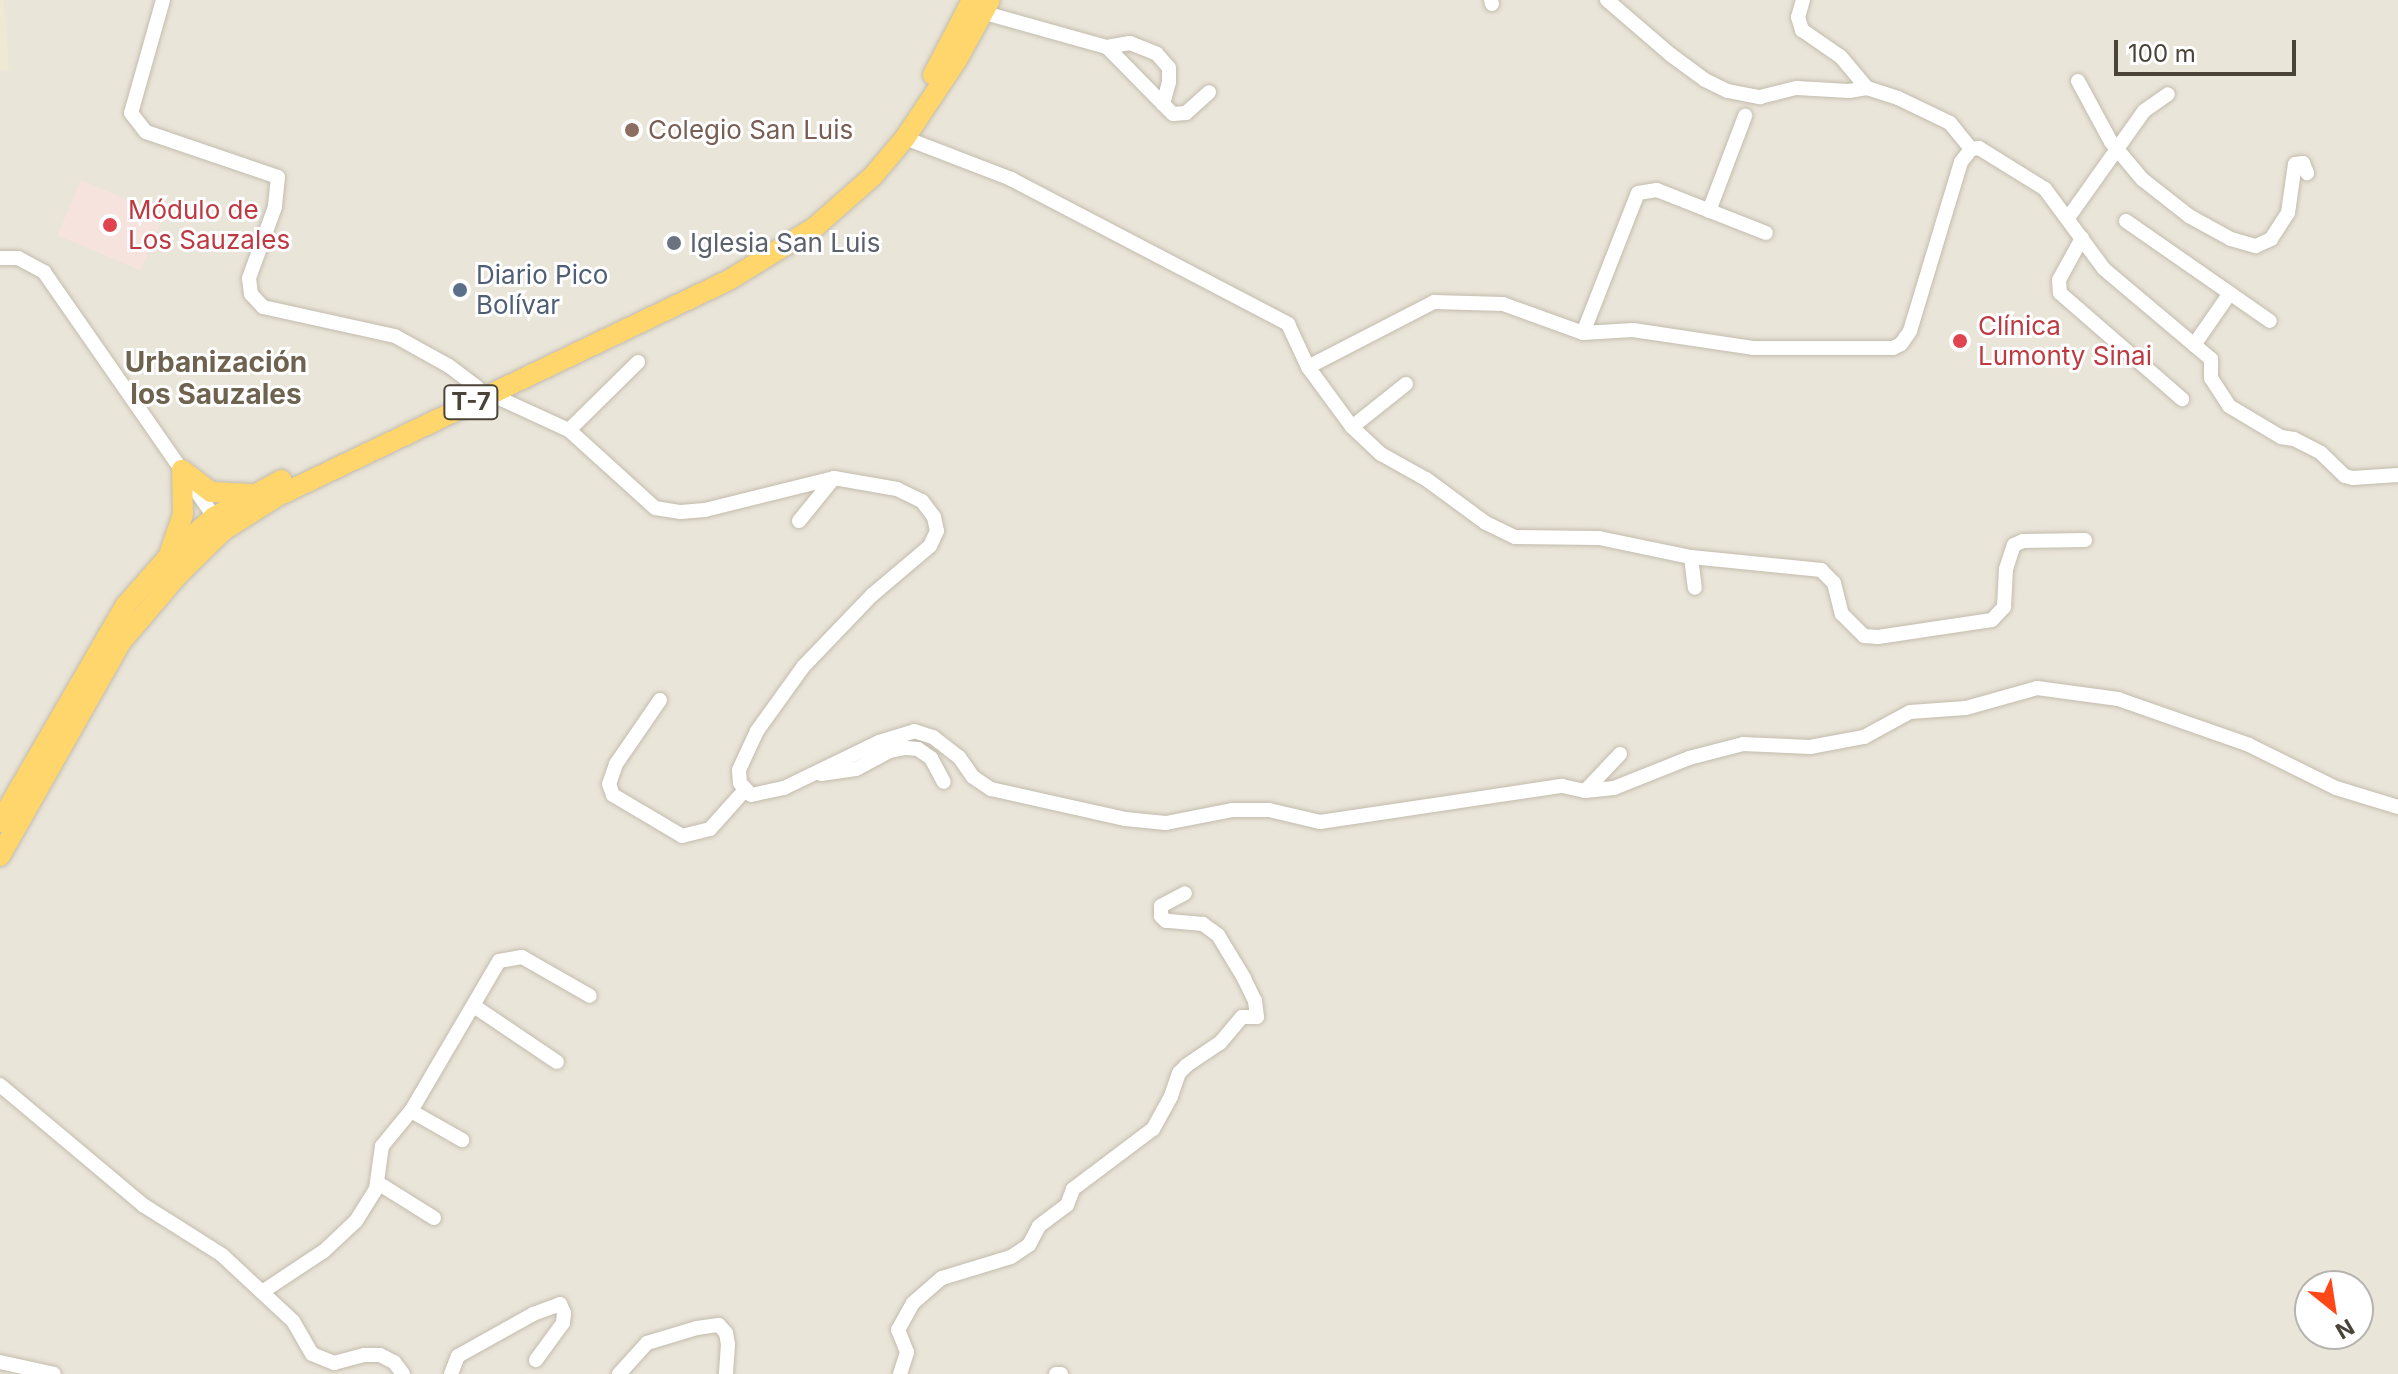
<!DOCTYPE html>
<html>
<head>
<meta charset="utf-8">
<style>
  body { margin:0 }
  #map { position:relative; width:2398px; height:1374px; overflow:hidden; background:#f6f3eb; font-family:Inter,sans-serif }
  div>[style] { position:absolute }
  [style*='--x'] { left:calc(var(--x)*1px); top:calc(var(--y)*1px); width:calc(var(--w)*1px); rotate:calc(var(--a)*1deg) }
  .residential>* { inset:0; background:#eae5d9 }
  .education>* { inset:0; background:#efe9d4 }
  .medical>* { inset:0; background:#f6e3de; transform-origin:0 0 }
  .roads { filter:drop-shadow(0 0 2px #c2bcad) drop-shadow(0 0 2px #c2bcad) }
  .minor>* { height:14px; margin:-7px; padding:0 7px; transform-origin:7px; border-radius:7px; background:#fff }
  .highway>* { height:20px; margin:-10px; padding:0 10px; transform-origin:10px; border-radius:10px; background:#ffd66c }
  .dots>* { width:22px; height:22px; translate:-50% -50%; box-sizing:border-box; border:4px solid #fff; border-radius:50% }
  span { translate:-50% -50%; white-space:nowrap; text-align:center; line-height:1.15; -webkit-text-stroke:6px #fff; paint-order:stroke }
  .shield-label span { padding:2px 6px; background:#fff; border:2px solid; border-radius:6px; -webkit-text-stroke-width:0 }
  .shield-label { font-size:24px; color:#4a4438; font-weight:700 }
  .education-label { font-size:26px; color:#785e54 }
  .left { translate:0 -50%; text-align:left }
  .health-label { font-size:26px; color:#be3a42 }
  .worship-label { font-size:26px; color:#5b616d }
  .service-label { font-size:26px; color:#4e5e75 }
  .neighbourhood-label { font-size:28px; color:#6e634f; font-weight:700 }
  .north { position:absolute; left:2294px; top:1270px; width:80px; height:80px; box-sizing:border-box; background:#fff; border:2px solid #b7b4af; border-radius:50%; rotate:150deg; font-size:22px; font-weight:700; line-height:32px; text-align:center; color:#4a4438 }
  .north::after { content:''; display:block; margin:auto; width:28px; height:36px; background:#ff4818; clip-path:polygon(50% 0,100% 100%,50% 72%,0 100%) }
  .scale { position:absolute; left:2114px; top:40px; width:182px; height:36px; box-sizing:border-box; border:4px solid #4a4438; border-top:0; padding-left:10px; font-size:24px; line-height:28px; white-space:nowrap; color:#4a4438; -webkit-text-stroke:6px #fff; paint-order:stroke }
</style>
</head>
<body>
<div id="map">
  <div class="residential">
    <div style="clip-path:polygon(evenodd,0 0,2398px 0,2398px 1374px,0 1374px,0 0,2310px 1286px,2358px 1286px,2358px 1334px,2310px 1334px,2310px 1286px)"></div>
  </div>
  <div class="education">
    <div style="clip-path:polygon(0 0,4px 0,9px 70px,0 71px)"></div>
  </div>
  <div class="medical">
    <div style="left:81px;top:180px;width:90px;height:60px;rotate:23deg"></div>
  </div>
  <div class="roads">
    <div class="minor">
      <div style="--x:163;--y:0;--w:117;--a:105.8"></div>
      <div style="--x:131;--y:113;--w:24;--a:52"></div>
      <div style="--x:146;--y:132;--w:139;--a:18.8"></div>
      <div style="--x:278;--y:177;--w:30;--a:96"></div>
      <div style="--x:275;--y:207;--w:76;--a:110.1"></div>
      <div style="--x:249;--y:278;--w:16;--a:83"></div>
      <div style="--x:251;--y:294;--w:18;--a:47"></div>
      <div style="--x:263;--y:307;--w:135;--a:12.4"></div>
      <div style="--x:395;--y:336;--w:62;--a:29.1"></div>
      <div style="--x:449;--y:366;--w:35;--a:37"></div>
      <div style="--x:1491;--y:0;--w:4;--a:76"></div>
      <div style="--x:1607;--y:0;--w:84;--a:40.7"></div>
      <div style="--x:1671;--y:55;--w:42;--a:36.3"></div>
      <div style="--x:1705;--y:80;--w:25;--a:26"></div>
      <div style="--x:1728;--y:91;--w:33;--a:11"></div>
      <div style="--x:1760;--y:97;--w:38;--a:-14"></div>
      <div style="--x:1797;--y:88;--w:52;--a:3.3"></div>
      <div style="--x:1849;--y:91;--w:18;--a:-9"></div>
      <div style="--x:1867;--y:88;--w:33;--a:18"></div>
      <div style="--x:1898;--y:98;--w:58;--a:25.7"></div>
      <div style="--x:1950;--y:123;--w:33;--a:51"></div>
      <div style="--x:1803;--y:0;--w:18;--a:106"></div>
      <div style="--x:1798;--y:17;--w:14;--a:73"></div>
      <div style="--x:1802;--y:30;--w:47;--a:34.7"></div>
      <div style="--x:1841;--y:57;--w:40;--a:50"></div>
      <div style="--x:985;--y:13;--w:127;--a:15.6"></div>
      <div style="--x:1107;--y:47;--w:23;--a:-10"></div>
      <div style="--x:1130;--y:43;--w:29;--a:22"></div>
      <div style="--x:1157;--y:54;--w:18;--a:49"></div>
      <div style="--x:1169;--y:68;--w:14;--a:90"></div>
      <div style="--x:1169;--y:82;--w:23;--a:105"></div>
      <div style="--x:1163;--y:104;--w:14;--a:45"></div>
      <div style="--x:1173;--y:114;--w:13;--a:-4"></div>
      <div style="--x:1186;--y:113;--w:31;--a:-42"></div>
      <div style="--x:1107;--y:47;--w:80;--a:45.5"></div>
      <div style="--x:2078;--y:81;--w:69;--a:61.6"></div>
      <div style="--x:2111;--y:142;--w:48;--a:50"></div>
      <div style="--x:2142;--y:179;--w:60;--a:38.2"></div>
      <div style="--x:2189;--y:216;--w:48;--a:28.7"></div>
      <div style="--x:2231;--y:239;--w:26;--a:16"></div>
      <div style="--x:2256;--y:246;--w:17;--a:-25"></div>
      <div style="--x:2271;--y:239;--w:31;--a:-57"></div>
      <div style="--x:2288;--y:213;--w:49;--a:-81.9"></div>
      <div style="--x:2295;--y:164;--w:8;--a:-7"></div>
      <div style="--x:2303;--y:163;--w:11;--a:68"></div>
      <div style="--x:905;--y:138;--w:114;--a:21.1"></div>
      <div style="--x:1011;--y:179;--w:313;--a:27.6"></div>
      <div style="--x:1288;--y:324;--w:47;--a:65.1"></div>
      <div style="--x:1308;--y:367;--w:74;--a:53.7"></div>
      <div style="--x:1352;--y:427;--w:40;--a:43"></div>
      <div style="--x:1381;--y:454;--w:51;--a:29.1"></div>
      <div style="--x:1426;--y:479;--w:74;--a:36.3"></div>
      <div style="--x:1486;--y:523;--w:32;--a:26"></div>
      <div style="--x:1515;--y:537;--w:84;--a:0.7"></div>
      <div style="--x:1599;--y:538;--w:94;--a:11.7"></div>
      <div style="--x:1691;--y:557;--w:131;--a:5.7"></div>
      <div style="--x:1821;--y:570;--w:18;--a:45"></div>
      <div style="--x:1834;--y:583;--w:32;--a:76"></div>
      <div style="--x:1842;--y:614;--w:31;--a:45"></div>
      <div style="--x:1864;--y:636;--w:14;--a:4"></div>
      <div style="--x:1878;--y:637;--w:115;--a:-8.5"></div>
      <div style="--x:1992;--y:620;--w:18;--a:-47"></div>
      <div style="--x:2004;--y:607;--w:38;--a:-87"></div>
      <div style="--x:2006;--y:569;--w:25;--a:-72"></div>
      <div style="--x:2014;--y:545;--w:10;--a:-24"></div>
      <div style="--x:2023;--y:541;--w:62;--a:-0.9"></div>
      <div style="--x:1709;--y:211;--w:102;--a:-69.2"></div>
      <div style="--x:2068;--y:218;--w:131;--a:-54.6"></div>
      <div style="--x:2144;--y:111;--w:29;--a:-35"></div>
      <div style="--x:2126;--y:221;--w:175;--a:34.8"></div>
      <div style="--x:2082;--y:238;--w:48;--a:118.7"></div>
      <div style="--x:2059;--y:280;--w:13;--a:86"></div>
      <div style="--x:2060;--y:293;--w:162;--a:41"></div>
      <div style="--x:0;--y:258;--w:18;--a:0"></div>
      <div style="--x:18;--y:258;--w:30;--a:28"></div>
      <div style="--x:44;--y:272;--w:307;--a:55.2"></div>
      <div style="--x:1583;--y:333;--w:150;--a:-68.6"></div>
      <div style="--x:1638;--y:193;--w:19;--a:-9"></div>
      <div style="--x:1657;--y:190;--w:117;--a:21.5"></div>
      <div style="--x:2194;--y:345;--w:63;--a:-55.3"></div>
      <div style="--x:1308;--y:367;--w:142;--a:-27.3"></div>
      <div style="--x:1434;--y:302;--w:69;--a:1.7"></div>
      <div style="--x:1503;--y:304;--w:85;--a:19.9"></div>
      <div style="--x:1583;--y:333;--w:50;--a:-3.4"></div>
      <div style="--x:1633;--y:330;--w:121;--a:8.5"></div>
      <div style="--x:1753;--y:348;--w:140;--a:0"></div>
      <div style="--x:1893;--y:348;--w:9;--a:-27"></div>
      <div style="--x:1901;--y:344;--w:16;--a:-55"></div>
      <div style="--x:1910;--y:331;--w:177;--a:-73.2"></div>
      <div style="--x:1961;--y:162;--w:16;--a:-52"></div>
      <div style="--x:1971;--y:149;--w:8;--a:-7"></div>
      <div style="--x:1979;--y:148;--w:78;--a:31.8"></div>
      <div style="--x:2045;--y:189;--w:99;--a:53.6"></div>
      <div style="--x:2104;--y:269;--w:140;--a:40.1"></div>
      <div style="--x:2211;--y:359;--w:19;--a:90"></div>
      <div style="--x:2211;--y:378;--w:33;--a:57"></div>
      <div style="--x:2229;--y:406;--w:61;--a:30.8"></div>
      <div style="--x:2281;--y:437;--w:13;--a:9"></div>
      <div style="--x:2294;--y:439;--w:30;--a:27"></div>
      <div style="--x:2321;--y:453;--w:33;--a:44"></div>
      <div style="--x:2345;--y:476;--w:8;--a:14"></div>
      <div style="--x:2353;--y:478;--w:45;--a:-3.8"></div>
      <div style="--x:488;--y:393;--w:89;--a:24.6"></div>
      <div style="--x:569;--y:430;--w:116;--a:42.2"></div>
      <div style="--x:655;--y:508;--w:26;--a:9"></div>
      <div style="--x:681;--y:512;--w:24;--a:-5"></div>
      <div style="--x:705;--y:510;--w:133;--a:-13.9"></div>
      <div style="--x:834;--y:478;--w:64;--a:9.9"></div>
      <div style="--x:897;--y:489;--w:28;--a:26"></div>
      <div style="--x:922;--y:501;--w:20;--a:53"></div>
      <div style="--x:934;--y:517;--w:14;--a:78"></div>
      <div style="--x:937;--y:531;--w:17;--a:115"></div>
      <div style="--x:930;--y:546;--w:76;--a:139.8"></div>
      <div style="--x:872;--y:595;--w:100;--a:133.8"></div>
      <div style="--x:803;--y:667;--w:79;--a:125.7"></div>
      <div style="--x:757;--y:731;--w:43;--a:114.8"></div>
      <div style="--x:739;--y:770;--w:13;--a:86"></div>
      <div style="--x:740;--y:783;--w:16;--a:47"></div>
      <div style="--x:751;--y:795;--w:34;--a:-12"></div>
      <div style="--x:784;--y:788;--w:106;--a:-25.8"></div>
      <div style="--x:879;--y:742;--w:37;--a:-17"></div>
      <div style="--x:914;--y:731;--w:20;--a:18"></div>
      <div style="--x:933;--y:737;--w:33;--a:38"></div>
      <div style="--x:959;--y:757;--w:24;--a:55"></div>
      <div style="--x:973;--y:777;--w:22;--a:34"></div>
      <div style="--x:991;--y:789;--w:137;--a:12.6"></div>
      <div style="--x:1125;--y:819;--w:41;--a:5.6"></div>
      <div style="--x:1166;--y:823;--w:67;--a:-11.1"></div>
      <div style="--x:1232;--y:810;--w:37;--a:0"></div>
      <div style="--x:1269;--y:810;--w:52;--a:13.2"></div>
      <div style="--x:1320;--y:822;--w:245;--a:-8.5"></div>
      <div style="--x:1562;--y:786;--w:24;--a:12"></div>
      <div style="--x:1585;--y:791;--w:29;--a:-6"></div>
      <div style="--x:1614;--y:788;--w:81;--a:-21.8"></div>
      <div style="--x:1689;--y:758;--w:56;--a:-14.5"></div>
      <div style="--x:1743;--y:744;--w:67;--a:2.6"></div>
      <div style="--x:1810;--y:747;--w:55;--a:-10.5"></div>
      <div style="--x:1864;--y:737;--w:52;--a:-28.5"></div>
      <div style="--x:1910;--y:712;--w:56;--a:-4.1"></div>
      <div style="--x:1966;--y:708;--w:74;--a:-15.7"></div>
      <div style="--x:2037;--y:688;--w:82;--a:7.7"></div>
      <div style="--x:2118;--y:699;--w:139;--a:19.3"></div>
      <div style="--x:2249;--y:745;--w:97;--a:26.3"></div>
      <div style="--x:2336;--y:788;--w:65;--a:17"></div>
      <div style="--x:1352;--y:427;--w:69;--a:-38.5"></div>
      <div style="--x:569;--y:430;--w:97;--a:-44.6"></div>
      <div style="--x:799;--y:521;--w:55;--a:-50.9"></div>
      <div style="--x:1691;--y:557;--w:31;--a:83"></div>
      <div style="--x:660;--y:700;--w:78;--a:124.5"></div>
      <div style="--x:616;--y:764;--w:21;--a:109"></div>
      <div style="--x:609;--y:784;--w:12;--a:70"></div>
      <div style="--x:613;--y:795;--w:80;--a:30.7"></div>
      <div style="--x:682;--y:836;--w:29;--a:-14"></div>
      <div style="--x:710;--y:829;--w:51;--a:-48.2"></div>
      <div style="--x:821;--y:774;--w:35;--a:-8"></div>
      <div style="--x:856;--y:769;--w:38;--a:-28"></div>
      <div style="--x:890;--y:751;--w:16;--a:-11"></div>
      <div style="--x:906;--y:748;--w:12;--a:5"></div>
      <div style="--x:918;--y:749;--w:16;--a:35"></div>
      <div style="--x:931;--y:758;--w:27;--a:62"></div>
      <div style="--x:1585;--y:791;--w:51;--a:-46.6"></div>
      <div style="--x:474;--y:1006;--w:100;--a:34"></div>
      <div style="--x:0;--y:1085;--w:187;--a:40"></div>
      <div style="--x:143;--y:1205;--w:93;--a:32.3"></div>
      <div style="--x:222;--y:1255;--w:97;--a:42.9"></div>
      <div style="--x:293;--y:1321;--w:38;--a:60"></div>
      <div style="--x:312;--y:1354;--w:24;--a:22"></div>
      <div style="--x:334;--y:1363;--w:31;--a:-15"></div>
      <div style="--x:364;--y:1355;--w:16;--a:0"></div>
      <div style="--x:380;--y:1355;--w:16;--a:27"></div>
      <div style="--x:394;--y:1362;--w:15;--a:53"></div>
      <div style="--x:411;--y:1111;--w:59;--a:29.6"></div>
      <div style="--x:378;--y:1183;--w:66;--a:32"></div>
      <div style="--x:262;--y:1292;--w:74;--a:-33.5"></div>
      <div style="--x:324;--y:1251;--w:44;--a:-43.2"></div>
      <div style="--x:356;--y:1221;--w:38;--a:-58"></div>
      <div style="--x:376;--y:1189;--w:43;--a:-82.1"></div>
      <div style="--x:382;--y:1146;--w:45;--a:-50.4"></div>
      <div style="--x:411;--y:1111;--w:174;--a:-59.6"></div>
      <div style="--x:499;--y:961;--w:23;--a:-10"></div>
      <div style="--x:522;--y:957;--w:78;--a:29.8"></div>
      <div style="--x:0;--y:1362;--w:55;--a:12.5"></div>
      <div style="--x:451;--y:1374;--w:19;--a:-69"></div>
      <div style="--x:458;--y:1356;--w:86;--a:-29.2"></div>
      <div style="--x:533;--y:1314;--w:29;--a:-20"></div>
      <div style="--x:560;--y:1304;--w:10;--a:66"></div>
      <div style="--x:564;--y:1313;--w:10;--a:96"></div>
      <div style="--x:563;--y:1323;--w:46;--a:126.1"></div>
      <div style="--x:619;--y:1374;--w:42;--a:-47.9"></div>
      <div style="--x:647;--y:1343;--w:52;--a:-16.7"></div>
      <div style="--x:697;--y:1328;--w:22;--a:-8"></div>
      <div style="--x:719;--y:1325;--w:11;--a:49"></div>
      <div style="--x:726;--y:1333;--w:11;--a:80"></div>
      <div style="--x:728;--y:1344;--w:30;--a:94"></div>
      <div style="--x:900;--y:1374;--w:23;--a:-72"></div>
      <div style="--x:907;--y:1352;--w:24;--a:-112"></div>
      <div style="--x:898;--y:1330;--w:31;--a:-61"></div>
      <div style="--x:913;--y:1303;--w:38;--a:-41"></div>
      <div style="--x:942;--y:1278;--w:72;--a:-16.9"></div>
      <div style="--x:1011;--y:1257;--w:22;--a:-34"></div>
      <div style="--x:1029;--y:1245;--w:21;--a:-62"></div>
      <div style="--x:1039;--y:1226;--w:35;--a:-37"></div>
      <div style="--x:1067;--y:1205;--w:17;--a:-69"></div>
      <div style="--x:1073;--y:1189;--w:100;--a:-36.9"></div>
      <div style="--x:1153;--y:1129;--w:38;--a:-61"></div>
      <div style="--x:1171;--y:1096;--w:24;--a:-71"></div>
      <div style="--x:1179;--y:1073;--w:11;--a:-45"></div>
      <div style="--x:1187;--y:1065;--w:40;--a:-34"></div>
      <div style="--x:1220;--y:1043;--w:34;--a:-50"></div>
      <div style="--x:1242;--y:1017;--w:15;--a:0"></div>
      <div style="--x:1257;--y:1017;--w:16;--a:-97"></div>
      <div style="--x:1255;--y:1001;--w:25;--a:-116"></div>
      <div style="--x:1244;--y:978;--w:50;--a:-121.2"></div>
      <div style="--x:1218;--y:935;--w:19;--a:-144"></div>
      <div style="--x:1203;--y:924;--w:37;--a:-175"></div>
      <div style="--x:1166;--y:921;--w:7;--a:-135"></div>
      <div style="--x:1161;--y:916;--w:10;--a:-90"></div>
      <div style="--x:1161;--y:906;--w:27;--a:-28"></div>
      <div style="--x:1056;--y:1374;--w:5;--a:0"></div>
    </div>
    <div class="highway">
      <div style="--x:933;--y:75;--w:85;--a:-62.5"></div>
      <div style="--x:182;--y:470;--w:36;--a:37"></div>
      <div style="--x:211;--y:492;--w:40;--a:2.9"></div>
      <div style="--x:170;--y:552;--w:40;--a:-71.1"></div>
      <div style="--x:183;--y:514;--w:44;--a:-91.3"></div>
      <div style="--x:0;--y:822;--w:251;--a:-59.9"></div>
      <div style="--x:126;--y:605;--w:64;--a:-48.8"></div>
      <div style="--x:168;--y:557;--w:61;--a:-41"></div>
      <div style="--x:214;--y:517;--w:77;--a:-28.6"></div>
      <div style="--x:0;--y:856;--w:246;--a:-60.5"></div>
      <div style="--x:121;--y:642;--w:88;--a:-49.6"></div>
      <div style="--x:178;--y:575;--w:64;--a:-44.4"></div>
      <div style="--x:224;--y:530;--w:64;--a:-32.2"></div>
      <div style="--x:278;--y:496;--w:500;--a:-25.59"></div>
      <div style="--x:729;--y:280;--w:100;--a:-31.5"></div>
      <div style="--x:814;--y:228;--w:79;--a:-41.4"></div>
      <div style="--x:873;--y:176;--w:50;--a:-49.9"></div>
      <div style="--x:905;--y:138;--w:94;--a:-56.3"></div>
      <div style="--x:957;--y:60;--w:68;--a:-61.2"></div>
    </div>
  </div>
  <div class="dots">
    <div style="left:632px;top:130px;background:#8d6e63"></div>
    <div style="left:110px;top:225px;background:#e0444e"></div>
    <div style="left:674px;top:243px;background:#6b7280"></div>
    <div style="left:460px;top:290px;background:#5c6f8a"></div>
    <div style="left:1960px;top:341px;background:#e0444e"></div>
  </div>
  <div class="shield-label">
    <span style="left:471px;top:402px">T-7</span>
  </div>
  <div class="education-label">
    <span class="left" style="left:648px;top:130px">Colegio San Luis</span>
  </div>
  <div class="health-label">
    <span class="left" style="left:128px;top:225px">Módulo de<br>Los Sauzales</span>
    <span class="left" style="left:1978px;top:341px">Clínica<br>Lumonty Sinai</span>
  </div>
  <div class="worship-label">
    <span class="left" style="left:690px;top:243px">Iglesia San Luis</span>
  </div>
  <div class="service-label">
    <span class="left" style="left:476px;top:290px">Diario Pico<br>Bolívar</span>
  </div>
  <div class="neighbourhood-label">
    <span style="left:216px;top:378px">Urbanización<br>los Sauzales</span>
  </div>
  <div class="north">N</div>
  <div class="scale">100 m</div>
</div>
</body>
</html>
